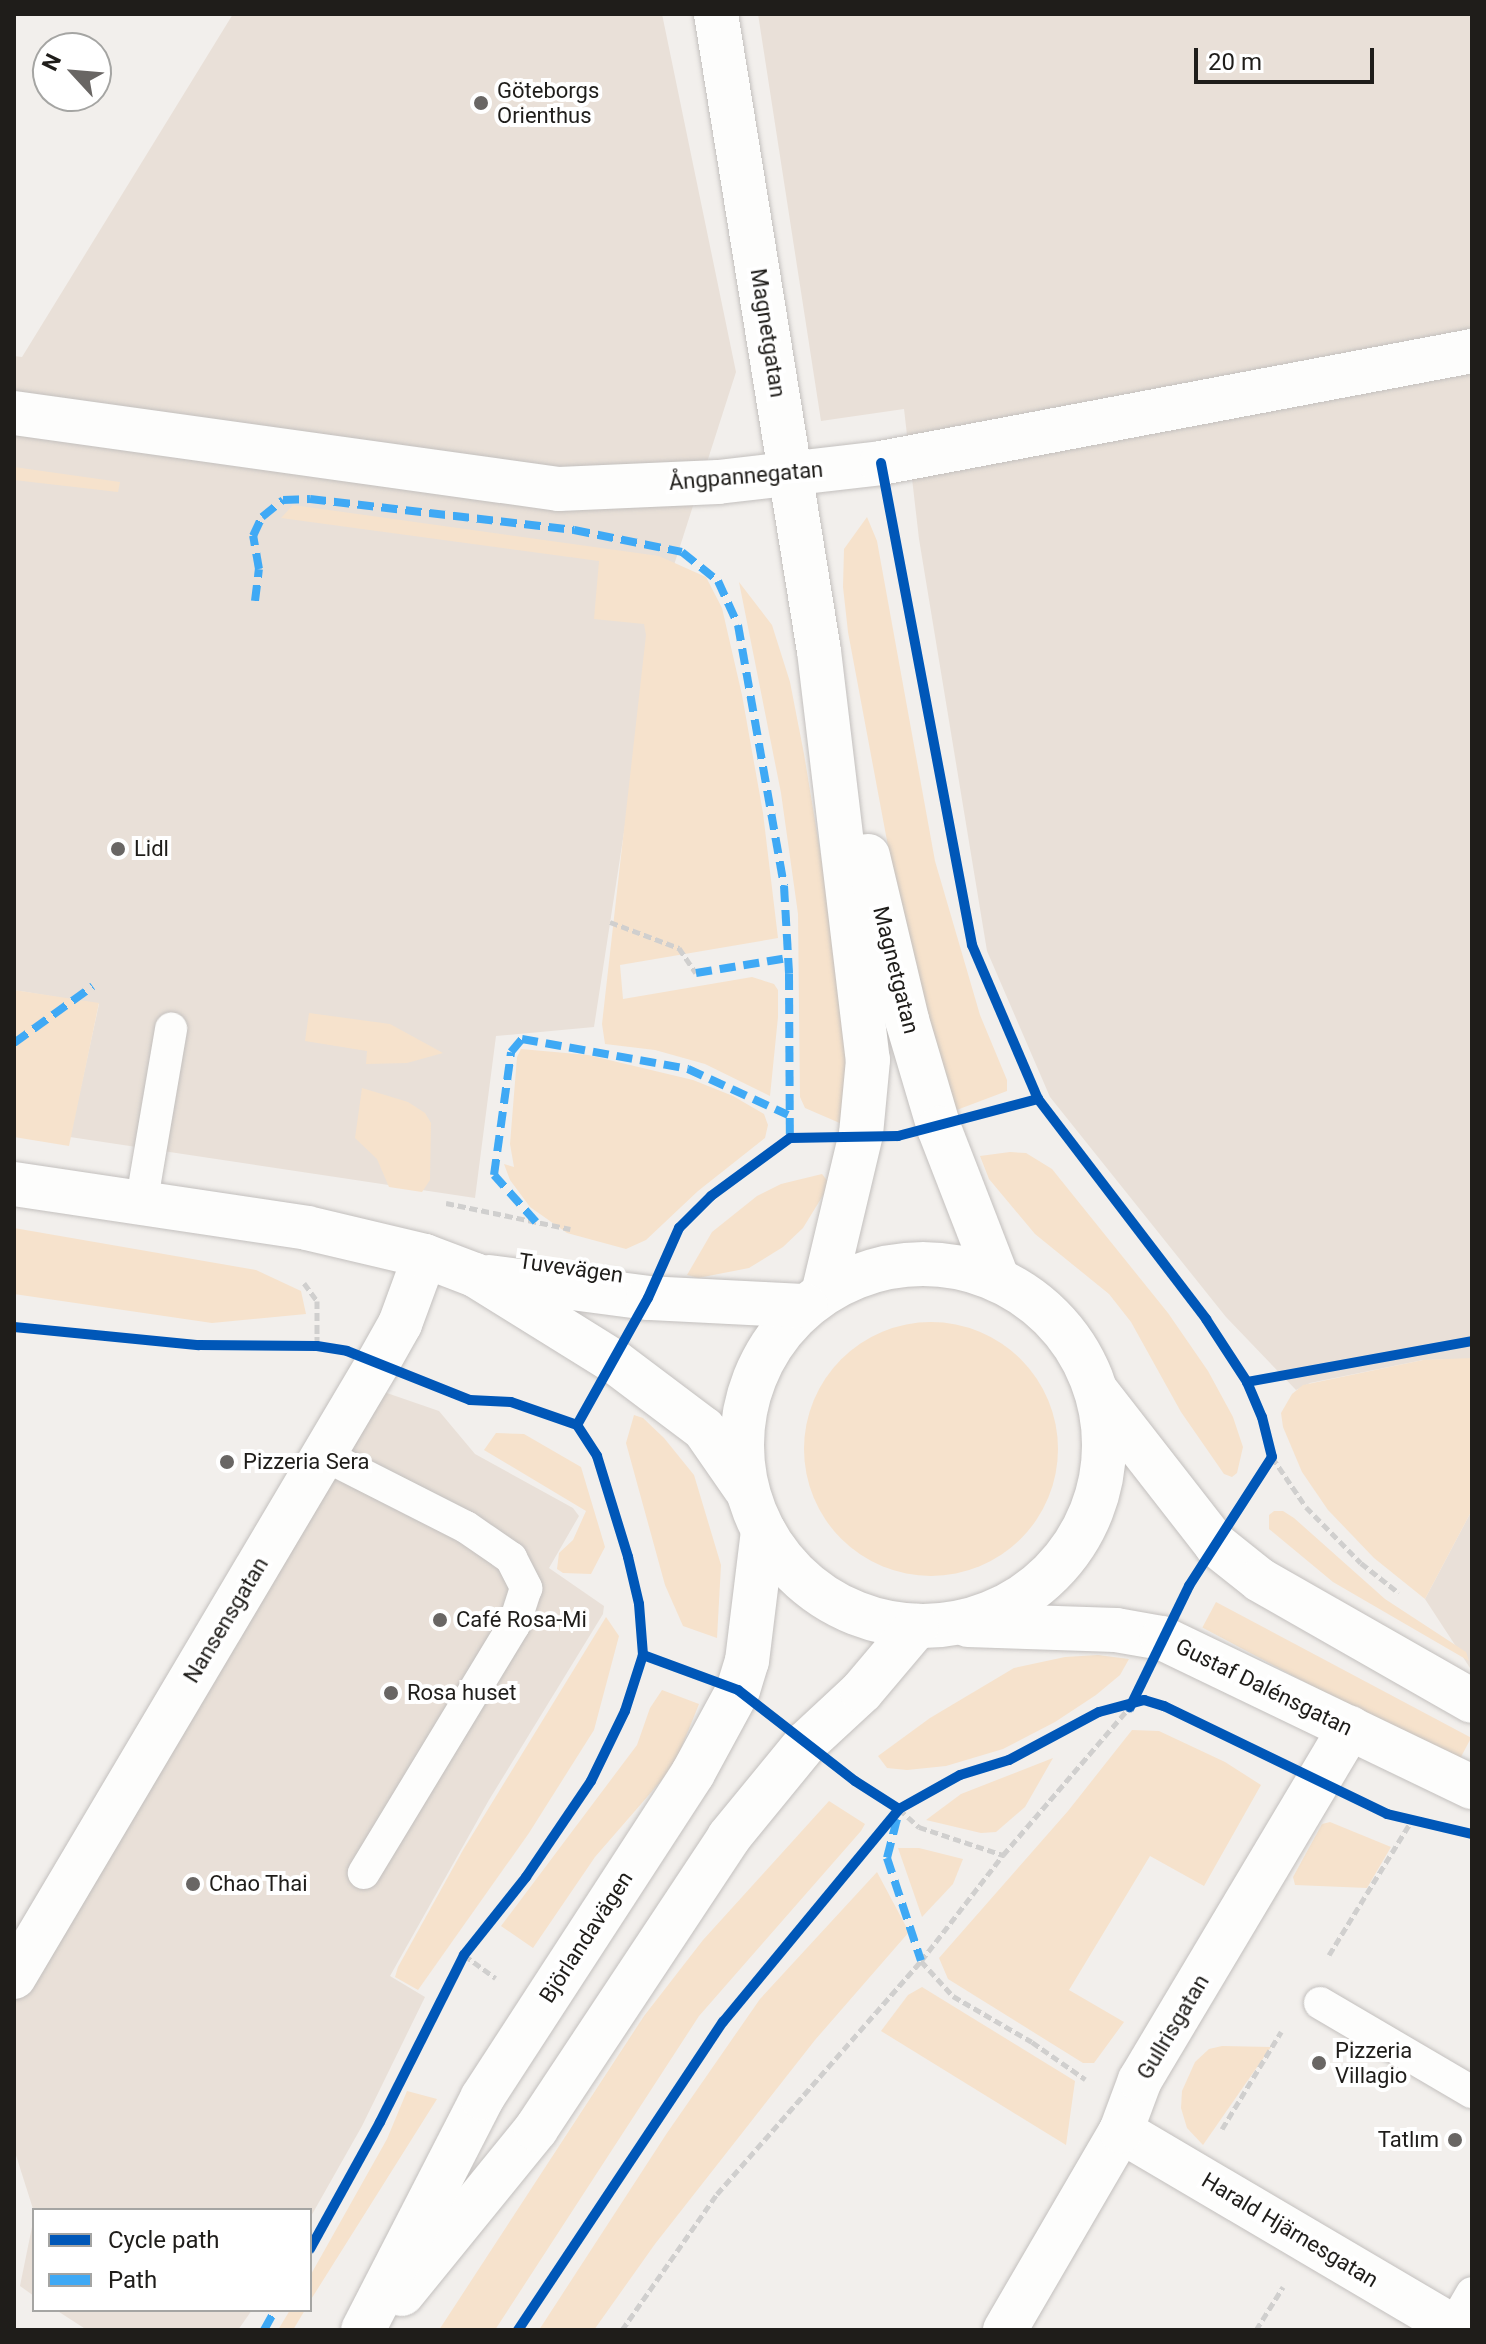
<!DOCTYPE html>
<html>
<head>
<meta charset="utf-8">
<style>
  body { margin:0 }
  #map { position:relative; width:1486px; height:2344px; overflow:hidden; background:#f2efec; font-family:Roboto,sans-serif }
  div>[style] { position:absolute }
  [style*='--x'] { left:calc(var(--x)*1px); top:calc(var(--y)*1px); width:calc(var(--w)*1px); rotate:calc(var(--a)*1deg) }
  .built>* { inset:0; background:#e9e0d8 }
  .green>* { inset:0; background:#f6e2cc; transform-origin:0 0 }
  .round { border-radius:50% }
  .path>* { height:5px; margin-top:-2.5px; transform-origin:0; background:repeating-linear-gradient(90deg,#d0cfce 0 8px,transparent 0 12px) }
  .roads { filter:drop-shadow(0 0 2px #c3c0be) drop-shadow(0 0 2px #c3c0be) }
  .service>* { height:32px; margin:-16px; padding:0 16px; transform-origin:16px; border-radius:16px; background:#fdfdfc }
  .minor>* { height:44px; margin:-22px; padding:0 22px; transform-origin:22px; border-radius:22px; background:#fdfdfc }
  .tertiary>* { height:44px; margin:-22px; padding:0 22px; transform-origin:22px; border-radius:22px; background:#fdfdfc }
  .tertiary>.ring { margin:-22px; padding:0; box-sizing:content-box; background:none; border:44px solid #fdfdfc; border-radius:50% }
  .quiet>* { height:8px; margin-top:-4px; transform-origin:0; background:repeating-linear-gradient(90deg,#3fa9f5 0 16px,transparent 0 24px) }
  .cycleway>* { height:10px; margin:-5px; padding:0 5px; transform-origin:5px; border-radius:5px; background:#0057b8 }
  .dots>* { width:22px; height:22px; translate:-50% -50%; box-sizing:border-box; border:4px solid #fff; border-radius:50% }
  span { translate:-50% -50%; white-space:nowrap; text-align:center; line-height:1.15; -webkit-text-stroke:8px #fff; paint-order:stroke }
  .poi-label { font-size:22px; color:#1f1d1a }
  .left { translate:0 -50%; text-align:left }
  .right { translate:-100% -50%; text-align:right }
  .street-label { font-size:22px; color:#1f1d1a }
  .frame { position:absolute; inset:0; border:16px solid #1f1d1a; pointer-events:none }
  .legend { position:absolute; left:32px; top:2208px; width:280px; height:104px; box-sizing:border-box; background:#fff; border:2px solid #a5a5a3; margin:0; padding:10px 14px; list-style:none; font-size:24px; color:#1f1d1a }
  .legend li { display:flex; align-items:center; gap:16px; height:40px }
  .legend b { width:40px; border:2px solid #a5a5a3 }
  .north { position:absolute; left:32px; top:32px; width:80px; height:80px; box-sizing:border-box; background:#fff; border:2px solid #a5a5a3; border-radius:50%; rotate:296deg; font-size:22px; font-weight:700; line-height:32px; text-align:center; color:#1f1d1a }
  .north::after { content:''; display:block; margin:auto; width:28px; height:36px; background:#696664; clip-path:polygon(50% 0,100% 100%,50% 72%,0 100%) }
  .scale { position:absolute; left:1194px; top:48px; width:180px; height:36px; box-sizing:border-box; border:4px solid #1f1d1a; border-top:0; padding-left:10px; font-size:24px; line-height:28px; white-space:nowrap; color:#1f1d1a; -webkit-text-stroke:6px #fff; paint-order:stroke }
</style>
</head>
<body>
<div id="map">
  <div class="built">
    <div style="clip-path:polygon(233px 14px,662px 14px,736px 372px,657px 618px,594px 1027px,496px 1036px,475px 1198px,70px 1137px,99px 1004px,14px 990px,14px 356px,22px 357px)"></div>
    <div style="clip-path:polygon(758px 14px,1472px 14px,1472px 1359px,1423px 1360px,1310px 1383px,1296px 1390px,1226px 1317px,1050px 1097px,987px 951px,919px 539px,904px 409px,821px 421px)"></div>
    <div style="clip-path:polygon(355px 1382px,439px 1411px,475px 1454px,573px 1508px,579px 1516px,549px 1568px,604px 1606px,603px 1614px,489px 1800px,390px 1976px,425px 1997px,362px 2126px,310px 2218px,310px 2210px,34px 2212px,14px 2149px,14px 1971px)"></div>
    <div style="clip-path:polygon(1472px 1510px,1472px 1671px,1425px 1599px)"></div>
    <div style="clip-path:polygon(34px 2217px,34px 2296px,20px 2286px)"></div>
    <div style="clip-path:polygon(56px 2310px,252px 2310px,238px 2330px,87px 2330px)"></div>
  </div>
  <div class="green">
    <div style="clip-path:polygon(14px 467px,120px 482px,118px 492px,14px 480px)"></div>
    <div style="clip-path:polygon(293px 505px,659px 556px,706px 577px,722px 608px,742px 695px,763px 813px,778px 938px,620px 965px,623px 999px,752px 977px,774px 984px,778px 990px,778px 1017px,770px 1096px,705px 1064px,655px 1050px,605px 1044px,602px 1024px,646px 635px,644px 624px,594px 619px,599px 561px,281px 518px)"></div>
    <div style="clip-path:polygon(867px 517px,877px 541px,935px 861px,980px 1015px,1007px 1080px,1007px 1091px,954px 1111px,899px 905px,848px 632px,843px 587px,844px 549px)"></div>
    <div style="clip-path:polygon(739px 582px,772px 625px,790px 682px,804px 754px,844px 996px,848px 1051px,842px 1124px,805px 1108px,800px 1097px,798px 914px,781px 793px)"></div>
    <div style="clip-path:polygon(14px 990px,99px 1003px,69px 1146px,14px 1137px)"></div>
    <div style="clip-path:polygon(309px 1013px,390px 1024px,443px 1053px,407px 1063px,366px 1064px,367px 1051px,305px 1041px)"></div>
    <div style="clip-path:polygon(521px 1049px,588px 1055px,693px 1080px,733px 1096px,764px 1114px,768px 1125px,765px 1138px,698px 1191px,646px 1240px,626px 1249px,567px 1233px,530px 1207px,510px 1180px,504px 1164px,514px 1167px,510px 1144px,517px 1057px)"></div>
    <div style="clip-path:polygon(362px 1088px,408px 1102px,425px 1113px,431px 1123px,430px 1180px,422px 1192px,389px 1187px,377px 1159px,355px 1138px)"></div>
    <div style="clip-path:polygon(1010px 1152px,1026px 1153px,1052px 1169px,1168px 1313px,1208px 1371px,1233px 1417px,1243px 1447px,1237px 1473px,1232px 1477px,1224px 1474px,1181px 1412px,1131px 1322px,1109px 1294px,1035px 1234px,989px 1179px,980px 1156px)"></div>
    <div style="clip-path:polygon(822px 1174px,830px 1184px,803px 1228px,783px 1247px,749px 1268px,698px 1278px,687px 1275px,712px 1232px,757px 1196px,781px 1184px)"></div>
    <div style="clip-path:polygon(14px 1228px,256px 1270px,301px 1291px,306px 1314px,212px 1323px,14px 1294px)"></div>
    <div class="round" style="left:804px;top:1322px;width:254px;height:254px"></div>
    <div style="clip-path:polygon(1472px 1358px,1472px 1510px,1425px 1599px,1374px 1558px,1328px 1510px,1302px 1472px,1283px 1427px,1281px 1413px,1292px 1394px,1303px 1385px,1423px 1360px)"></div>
    <div style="clip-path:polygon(634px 1415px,643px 1418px,664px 1438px,694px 1475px,721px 1565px,717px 1638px,683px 1626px,665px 1585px,626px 1443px)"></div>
    <div style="clip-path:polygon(496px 1433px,524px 1434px,581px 1467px,605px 1547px,591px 1574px,563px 1573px,557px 1569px,559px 1553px,573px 1540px,586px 1511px,484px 1450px)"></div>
    <div style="clip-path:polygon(1274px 1511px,1283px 1511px,1294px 1518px,1385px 1599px,1466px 1652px,1469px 1661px,1333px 1582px,1269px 1529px,1269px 1515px)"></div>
    <div style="left:1216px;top:1602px;width:289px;height:29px;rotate:28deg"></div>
    <div style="clip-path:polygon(606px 1617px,619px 1636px,594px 1730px,529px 1833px,418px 1990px,395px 1977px,398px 1967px,463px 1850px)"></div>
    <div style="clip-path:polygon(1098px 1655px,1129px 1659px,1120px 1675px,1096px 1695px,1055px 1722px,1003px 1749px,946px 1766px,907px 1770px,887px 1768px,878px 1756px,930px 1718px,1014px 1668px,1065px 1657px)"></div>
    <div style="clip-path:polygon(662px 1690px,699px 1704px,674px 1766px,595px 1857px,533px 1948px,501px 1926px,637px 1745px,650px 1708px)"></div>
    <div style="clip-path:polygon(1132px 1730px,1159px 1731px,1225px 1762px,1261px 1785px,1204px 1886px,1150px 1856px,1069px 1990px,1124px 2022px,1094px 2063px,1083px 2063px,948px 1979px,939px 1958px,1068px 1811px)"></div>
    <div style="clip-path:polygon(1053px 1758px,1025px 1807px,996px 1832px,981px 1833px,926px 1820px,961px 1794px)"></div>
    <div style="clip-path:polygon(829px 1801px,865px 1824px,861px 1831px,699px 2016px,495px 2330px,439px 2330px,644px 2016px,703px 1940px)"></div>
    <div style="clip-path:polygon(1330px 1822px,1391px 1847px,1367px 1888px,1295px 1885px,1293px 1877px,1322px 1824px)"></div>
    <div style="clip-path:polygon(898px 1848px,919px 1848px,963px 1859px,953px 1884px,922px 1917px)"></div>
    <div style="clip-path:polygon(877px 1872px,909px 1932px,815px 2040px,655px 2244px,594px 2330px,539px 2330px,667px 2133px,760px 1999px)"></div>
    <div style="clip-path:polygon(922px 1987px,1075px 2081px,1066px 2145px,881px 2031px,908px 1995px)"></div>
    <div style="clip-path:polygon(1222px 2046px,1271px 2047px,1203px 2145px,1187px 2128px,1181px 2108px,1182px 2091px,1195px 2062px,1209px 2049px)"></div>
    <div style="clip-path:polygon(407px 2091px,437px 2099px,310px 2301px,310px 2276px,387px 2139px)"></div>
    <div style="clip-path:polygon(290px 2310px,305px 2310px,293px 2330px,278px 2330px)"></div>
  </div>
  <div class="path">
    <div style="--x:610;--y:922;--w:74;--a:20.6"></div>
    <div style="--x:679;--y:948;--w:30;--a:56"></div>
    <div style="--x:446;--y:1203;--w:127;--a:11.8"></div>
    <div style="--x:304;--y:1283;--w:22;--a:54"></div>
    <div style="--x:317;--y:1301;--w:45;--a:90"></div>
    <div style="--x:1272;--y:1457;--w:60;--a:55.8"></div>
    <div style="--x:1306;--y:1507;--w:78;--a:45.5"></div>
    <div style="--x:1361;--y:1563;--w:48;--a:38.3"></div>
    <div style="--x:899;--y:1809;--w:27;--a:42"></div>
    <div style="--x:919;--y:1827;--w:89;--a:18.4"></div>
    <div style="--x:464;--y:1955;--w:39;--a:36"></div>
    <div style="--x:1329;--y:1955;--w:158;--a:-58.4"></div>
    <div style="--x:921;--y:1961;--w:47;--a:47.6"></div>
    <div style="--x:953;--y:1996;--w:91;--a:30.2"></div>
    <div style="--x:1032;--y:2042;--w:65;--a:34.9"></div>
    <div style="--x:1222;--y:2129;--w:114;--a:-58.7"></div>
    <div style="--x:622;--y:2330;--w:166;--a:-55.1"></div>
    <div style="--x:717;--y:2194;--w:310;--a:-48.8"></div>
    <div style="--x:921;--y:1961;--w:134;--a:-52.3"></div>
    <div style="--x:1003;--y:1855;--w:195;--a:-49.4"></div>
    <div style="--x:1256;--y:2330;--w:51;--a:-57.9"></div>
  </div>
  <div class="roads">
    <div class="service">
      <div style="--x:141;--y:1205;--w:179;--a:-80.3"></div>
      <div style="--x:324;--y:1455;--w:159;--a:26.9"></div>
      <div style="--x:466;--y:1527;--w:55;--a:34.6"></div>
      <div style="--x:511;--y:1558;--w:34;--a:63"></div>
      <div style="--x:526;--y:1588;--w:39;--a:108"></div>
      <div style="--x:514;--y:1625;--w:290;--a:121.2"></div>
      <div style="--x:1320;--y:2003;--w:176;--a:30.4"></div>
      <div style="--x:1453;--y:2326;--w:38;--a:-60"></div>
    </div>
    <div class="minor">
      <div style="--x:14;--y:413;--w:550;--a:7.94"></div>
      <div style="--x:559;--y:489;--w:159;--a:-2.5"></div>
      <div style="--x:718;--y:482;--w:164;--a:-6.6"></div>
      <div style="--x:881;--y:463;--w:602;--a:-10.73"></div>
      <div style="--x:14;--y:1977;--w:714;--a:-59.34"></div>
      <div style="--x:378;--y:1363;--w:45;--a:-60.6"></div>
      <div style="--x:400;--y:1324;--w:72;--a:-69.8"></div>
      <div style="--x:1121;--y:2131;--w:392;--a:30.5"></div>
      <div style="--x:1005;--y:2330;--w:230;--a:-59.8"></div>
      <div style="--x:1121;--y:2131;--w:54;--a:-69.6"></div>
      <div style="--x:1140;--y:2080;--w:410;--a:-59.2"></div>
    </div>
    <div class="tertiary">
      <div style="--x:716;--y:14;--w:645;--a:80.82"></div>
      <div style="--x:819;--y:651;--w:412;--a:83.2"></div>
      <div style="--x:868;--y:1060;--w:74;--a:95.4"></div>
      <div style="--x:861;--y:1134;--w:164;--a:103.4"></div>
      <div style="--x:868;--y:856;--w:169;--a:76.6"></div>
      <div style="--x:907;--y:1020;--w:113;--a:73.5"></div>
      <div style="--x:939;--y:1128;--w:163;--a:68.8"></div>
      <div style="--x:14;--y:1184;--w:296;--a:8.5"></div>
      <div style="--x:307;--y:1228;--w:121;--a:13.3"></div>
      <div style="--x:425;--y:1256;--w:53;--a:20.8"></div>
      <div style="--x:475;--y:1275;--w:165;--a:31.9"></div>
      <div style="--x:615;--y:1362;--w:111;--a:37"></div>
      <div style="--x:704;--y:1429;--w:72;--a:55.2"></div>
      <div class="ring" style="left:742px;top:1264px;width:318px;height:318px"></div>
      <div style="--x:489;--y:1277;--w:160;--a:7.5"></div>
      <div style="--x:648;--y:1298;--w:158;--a:2.9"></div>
      <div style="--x:1097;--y:1392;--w:194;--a:52.1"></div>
      <div style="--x:1216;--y:1545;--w:56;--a:38.5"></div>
      <div style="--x:1260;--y:1580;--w:244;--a:29.7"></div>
      <div style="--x:968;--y:1625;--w:148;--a:1.9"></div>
      <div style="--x:1116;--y:1630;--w:47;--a:9.9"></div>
      <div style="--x:1162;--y:1638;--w:344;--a:25.7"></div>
      <div style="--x:402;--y:2294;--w:213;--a:-50.9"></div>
      <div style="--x:536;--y:2129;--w:350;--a:-56.5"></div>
      <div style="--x:729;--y:1837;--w:122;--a:-50.7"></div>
      <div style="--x:806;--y:1743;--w:76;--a:-42.9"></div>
      <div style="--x:862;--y:1691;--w:85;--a:-49.8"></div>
      <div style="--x:363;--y:2330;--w:261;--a:-62.8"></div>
      <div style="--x:482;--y:2098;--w:387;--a:-57"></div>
      <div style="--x:693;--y:1773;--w:94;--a:-61.5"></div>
      <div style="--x:738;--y:1690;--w:30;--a:-73"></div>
      <div style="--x:747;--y:1661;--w:132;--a:-83"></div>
    </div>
  </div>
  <div class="quiet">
    <div style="--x:255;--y:601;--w:32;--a:-83"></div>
    <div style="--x:259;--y:569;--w:34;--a:-100"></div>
    <div style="--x:253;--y:536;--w:21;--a:-65"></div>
    <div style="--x:262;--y:517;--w:27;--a:-39"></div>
    <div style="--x:283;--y:500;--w:27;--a:-2"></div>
    <div style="--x:310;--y:499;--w:266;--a:6.7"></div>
    <div style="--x:574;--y:530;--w:110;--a:11.5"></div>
    <div style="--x:682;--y:552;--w:46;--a:38.9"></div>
    <div style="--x:718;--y:581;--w:48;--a:65.6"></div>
    <div style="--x:738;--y:625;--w:265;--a:80"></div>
    <div style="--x:784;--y:886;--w:88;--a:86.7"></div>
    <div style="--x:789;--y:974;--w:164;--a:89.7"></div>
    <div style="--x:696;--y:973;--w:93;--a:-9.3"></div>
    <div style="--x:14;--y:1043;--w:97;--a:-35.8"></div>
    <div style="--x:536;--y:1222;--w:63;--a:-131.8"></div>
    <div style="--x:494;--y:1175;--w:124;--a:-82.1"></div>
    <div style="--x:511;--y:1052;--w:17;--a:-50"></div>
    <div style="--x:522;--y:1039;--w:169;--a:10.2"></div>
    <div style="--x:688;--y:1069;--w:110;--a:24.7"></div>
    <div style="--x:897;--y:1819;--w:40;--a:104.4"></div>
    <div style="--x:887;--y:1858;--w:108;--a:71.7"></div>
    <div style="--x:264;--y:2330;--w:23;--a:-61"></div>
  </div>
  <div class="cycleway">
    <div style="--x:881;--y:463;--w:491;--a:79.3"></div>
    <div style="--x:972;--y:945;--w:168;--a:66.8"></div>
    <div style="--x:1038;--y:1099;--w:277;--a:52.6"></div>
    <div style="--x:1206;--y:1319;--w:75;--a:56.9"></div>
    <div style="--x:1247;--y:1382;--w:38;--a:67"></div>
    <div style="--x:1262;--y:1417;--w:41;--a:76"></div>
    <div style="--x:1272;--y:1457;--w:153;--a:122.8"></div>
    <div style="--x:1189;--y:1586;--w:135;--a:116"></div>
    <div style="--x:14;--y:1327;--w:186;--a:5.6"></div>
    <div style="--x:199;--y:1345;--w:118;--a:0.5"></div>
    <div style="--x:317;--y:1346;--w:30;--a:9"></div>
    <div style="--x:347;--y:1351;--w:132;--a:21.7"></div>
    <div style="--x:470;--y:1400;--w:41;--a:2.8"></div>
    <div style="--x:511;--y:1402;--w:70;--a:19.2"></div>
    <div style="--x:577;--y:1425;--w:37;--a:57"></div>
    <div style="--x:597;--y:1456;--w:106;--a:72.9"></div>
    <div style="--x:628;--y:1557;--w:48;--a:76.8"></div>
    <div style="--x:639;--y:1604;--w:51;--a:85.5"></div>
    <div style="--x:643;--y:1655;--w:101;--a:20.2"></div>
    <div style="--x:738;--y:1690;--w:148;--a:37.9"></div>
    <div style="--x:855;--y:1781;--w:52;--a:32.5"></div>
    <div style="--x:1247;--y:1382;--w:229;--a:-10.3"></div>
    <div style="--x:577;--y:1425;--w:145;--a:-60.8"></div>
    <div style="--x:648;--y:1298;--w:77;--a:-66.1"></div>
    <div style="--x:679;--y:1228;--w:45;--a:-45"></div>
    <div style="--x:711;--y:1196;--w:98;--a:-36.3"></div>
    <div style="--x:790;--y:1138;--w:108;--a:-1.1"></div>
    <div style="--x:898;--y:1136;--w:145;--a:-14.8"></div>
    <div style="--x:310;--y:2249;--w:145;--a:-61.1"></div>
    <div style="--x:380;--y:2122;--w:187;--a:-63.3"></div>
    <div style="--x:464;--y:1955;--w:100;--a:-51.5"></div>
    <div style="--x:526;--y:1877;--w:116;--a:-55.9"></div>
    <div style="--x:591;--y:1781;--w:78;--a:-64.1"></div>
    <div style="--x:625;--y:1711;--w:59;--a:-72.2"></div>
    <div style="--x:518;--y:2330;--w:370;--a:-56.4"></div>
    <div style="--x:723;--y:2022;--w:276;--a:-50.4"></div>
    <div style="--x:899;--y:1809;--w:70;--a:-29.1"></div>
    <div style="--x:960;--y:1775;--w:51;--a:-17"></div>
    <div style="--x:1009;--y:1760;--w:102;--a:-28.1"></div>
    <div style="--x:1099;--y:1712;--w:47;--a:-14.9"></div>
    <div style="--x:1144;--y:1700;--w:21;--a:17"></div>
    <div style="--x:1164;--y:1706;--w:248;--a:25.8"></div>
    <div style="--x:1387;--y:1814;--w:87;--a:13.2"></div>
  </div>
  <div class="dots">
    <div style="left:481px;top:103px;background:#696664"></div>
    <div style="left:118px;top:849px;background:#696664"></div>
    <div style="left:227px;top:1462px;background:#696664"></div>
    <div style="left:440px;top:1620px;background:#696664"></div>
    <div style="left:391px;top:1693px;background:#696664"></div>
    <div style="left:193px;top:1884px;background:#696664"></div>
    <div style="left:1319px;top:2063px;background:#696664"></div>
    <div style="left:1455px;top:2140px;background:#696664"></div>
  </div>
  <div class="poi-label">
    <span class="left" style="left:497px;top:103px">Göteborgs<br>Orienthus</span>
    <span class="left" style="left:134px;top:849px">Lidl</span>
    <span class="left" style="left:243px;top:1462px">Pizzeria Sera</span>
    <span class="left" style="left:456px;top:1620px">Café Rosa-Mi</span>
    <span class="left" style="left:407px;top:1693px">Rosa huset</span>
    <span class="left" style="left:209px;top:1884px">Chao Thai</span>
    <span class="left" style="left:1335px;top:2063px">Pizzeria<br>Villagio</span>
    <span class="right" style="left:1439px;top:2140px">Tatlım</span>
  </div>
  <div class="street-label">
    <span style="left:768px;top:333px;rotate:81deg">Magnetgatan</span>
    <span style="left:746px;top:476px;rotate:-5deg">Ångpannegatan</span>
    <span style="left:896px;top:970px;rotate:76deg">Magnetgatan</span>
    <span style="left:571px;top:1268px;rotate:8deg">Tuvevägen</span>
    <span style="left:226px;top:1620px;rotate:-59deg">Nansensgatan</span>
    <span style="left:1264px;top:1687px;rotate:26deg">Gustaf Dalénsgatan</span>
    <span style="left:586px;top:1937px;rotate:-57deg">Björlandavägen</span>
    <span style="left:1173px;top:2027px;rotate:-59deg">Gullrisgatan</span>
    <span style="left:1290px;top:2230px;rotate:31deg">Harald Hjärnesgatan</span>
  </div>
  <div class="frame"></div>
  <ul class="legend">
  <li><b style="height:10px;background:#0057b8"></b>Cycle path</li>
  <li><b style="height:10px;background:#3fa9f5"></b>Path</li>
  </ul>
  <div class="north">N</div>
  <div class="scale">20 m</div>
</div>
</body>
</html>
